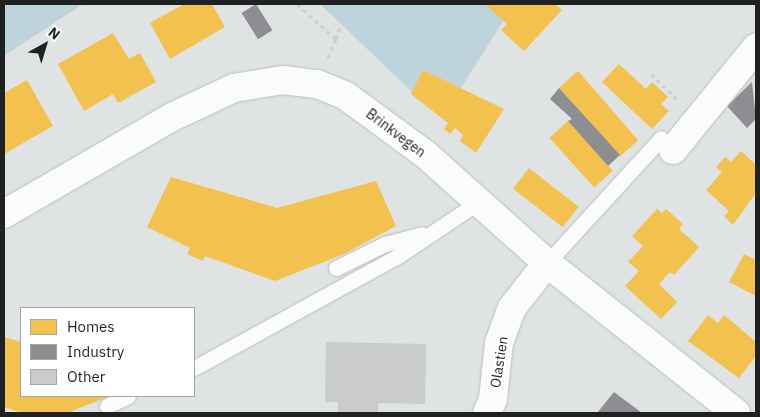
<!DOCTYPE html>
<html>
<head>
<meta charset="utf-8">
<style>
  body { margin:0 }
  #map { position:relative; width:760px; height:417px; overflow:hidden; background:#e0e3e4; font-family:"IBM Plex Sans",sans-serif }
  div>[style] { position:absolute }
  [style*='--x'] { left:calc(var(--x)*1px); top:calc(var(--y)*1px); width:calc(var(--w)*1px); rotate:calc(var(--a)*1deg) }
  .green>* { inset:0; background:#bcd4da }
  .homes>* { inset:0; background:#f2c14e; transform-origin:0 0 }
  .industry>* { inset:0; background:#8d8d92; transform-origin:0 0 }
  .building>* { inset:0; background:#c9cbcc }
  .path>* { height:3px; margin-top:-1.5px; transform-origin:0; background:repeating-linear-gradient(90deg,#cdcece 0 4px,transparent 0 8px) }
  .roads { filter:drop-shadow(0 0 1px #bbbebe) drop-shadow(0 0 1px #bbbebe) }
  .service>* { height:15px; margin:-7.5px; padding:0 7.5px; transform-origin:7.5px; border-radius:7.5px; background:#fafbfb }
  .minor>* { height:28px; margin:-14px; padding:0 14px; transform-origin:14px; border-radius:14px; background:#fafbfb }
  span { translate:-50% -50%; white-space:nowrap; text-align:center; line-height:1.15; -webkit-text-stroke:5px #fff; paint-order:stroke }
  .street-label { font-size:14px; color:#1f2122 }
  .frame { position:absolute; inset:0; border:5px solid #1f2122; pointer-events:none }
  .legend { position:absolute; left:20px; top:307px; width:175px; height:90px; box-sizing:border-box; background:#fff; border:1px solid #a5a6a7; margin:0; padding:6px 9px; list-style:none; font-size:15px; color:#1f2122 }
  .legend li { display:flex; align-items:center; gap:10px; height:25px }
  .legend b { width:25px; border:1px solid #a5a6a7 }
  .north { position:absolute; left:20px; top:20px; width:50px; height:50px; -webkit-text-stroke:4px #fff; paint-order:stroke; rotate:39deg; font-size:14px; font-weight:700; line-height:20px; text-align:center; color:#1f2122 }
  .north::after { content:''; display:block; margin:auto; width:18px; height:22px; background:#1f2122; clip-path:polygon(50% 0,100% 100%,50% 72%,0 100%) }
</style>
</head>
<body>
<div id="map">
  <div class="green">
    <div style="clip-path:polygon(4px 4px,83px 4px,4px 56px)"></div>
    <div style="clip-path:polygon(320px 4px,514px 4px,454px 99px,428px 107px)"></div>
  </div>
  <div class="homes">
    <div style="clip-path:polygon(184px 4px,212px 4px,225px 27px,170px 59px,150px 23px)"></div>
    <div style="clip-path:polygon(555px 4px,562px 10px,524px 51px,501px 30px,507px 24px,486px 5px)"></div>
    <div style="clip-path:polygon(113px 33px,129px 59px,140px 53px,156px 82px,118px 103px,113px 94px,84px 111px,58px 64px)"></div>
    <div style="clip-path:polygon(619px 64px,646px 89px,652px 82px,668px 97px,661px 104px,669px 111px,652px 129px,602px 82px)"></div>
    <div style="clip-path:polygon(423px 70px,504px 109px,476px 153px,460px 141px,463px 135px,455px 128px,450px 134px,444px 129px,448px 123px,411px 94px)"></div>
    <div style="left:578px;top:71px;width:92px;height:25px;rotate:49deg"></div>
    <div style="clip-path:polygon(27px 80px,53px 126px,4px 154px,4px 93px)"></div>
    <div style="left:568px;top:121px;width:67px;height:25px;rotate:48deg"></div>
    <div style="clip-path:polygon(741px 151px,756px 165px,756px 193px,733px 225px,724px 216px,729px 211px,706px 190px,722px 172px,716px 167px,725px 157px,731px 162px)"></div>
    <div style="left:529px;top:168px;width:63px;height:26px;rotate:38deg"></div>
    <div style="clip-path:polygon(171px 177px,277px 208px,376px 181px,396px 226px,344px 254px,275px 281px,205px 256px,203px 261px,187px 254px,190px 248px,147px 227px)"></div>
    <div style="clip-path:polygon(657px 209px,662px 213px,666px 209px,683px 224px,679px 229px,699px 247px,674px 275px,670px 272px,659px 284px,677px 302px,661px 319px,625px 286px,639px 271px,628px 262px,643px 246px,632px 236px)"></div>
    <div style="clip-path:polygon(744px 254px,756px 260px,756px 296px,729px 282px)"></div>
    <div style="clip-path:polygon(708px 315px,718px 323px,724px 315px,756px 342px,756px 356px,739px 378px,688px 341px)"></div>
    <div style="clip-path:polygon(4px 337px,21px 342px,21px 396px,110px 396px,67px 413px,23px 413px,4px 407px)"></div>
  </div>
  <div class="industry">
    <div style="left:256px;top:4px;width:31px;height:17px;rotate:58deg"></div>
    <div style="clip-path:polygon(752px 82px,756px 119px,747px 128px,727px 106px)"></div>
    <div style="clip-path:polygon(559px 88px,620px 155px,608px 166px,568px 121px,572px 119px,550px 99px)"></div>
    <div style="clip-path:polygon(614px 392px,642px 413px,597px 413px)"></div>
  </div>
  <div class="building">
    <div style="clip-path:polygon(326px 342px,426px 344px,425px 404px,378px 403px,378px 413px,338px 413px,338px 402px,325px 402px)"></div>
  </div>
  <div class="path">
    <div style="--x:297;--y:4;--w:52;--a:41.9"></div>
    <div style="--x:336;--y:39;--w:22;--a:114"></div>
    <div style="--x:336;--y:39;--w:37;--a:-71"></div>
    <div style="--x:651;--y:74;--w:37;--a:44"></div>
  </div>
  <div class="roads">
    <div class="service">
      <div style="--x:547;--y:263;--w:169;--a:-47.6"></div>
      <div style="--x:336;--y:268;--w:55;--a:-26.1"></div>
      <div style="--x:385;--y:244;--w:38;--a:-15"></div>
      <div style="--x:194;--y:368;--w:233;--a:-28.8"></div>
      <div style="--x:398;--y:256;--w:95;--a:-33.9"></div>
      <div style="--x:107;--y:406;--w:23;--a:-25"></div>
    </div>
    <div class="minor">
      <div style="--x:673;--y:150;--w:132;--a:-50.9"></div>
      <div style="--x:4;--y:214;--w:194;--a:-30"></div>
      <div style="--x:172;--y:117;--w:68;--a:-25.1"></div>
      <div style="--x:234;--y:88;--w:50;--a:-9.3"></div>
      <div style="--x:283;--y:80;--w:34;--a:7"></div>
      <div style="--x:317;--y:84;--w:31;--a:22"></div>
      <div style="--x:346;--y:96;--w:98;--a:36.3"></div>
      <div style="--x:425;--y:154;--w:164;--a:41.8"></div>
      <div style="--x:547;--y:263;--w:241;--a:38.4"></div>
      <div style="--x:487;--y:413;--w:15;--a:-67"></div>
      <div style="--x:493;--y:399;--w:56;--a:-83.9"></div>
      <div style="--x:499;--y:343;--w:37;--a:-70"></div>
      <div style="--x:512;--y:308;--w:57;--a:-52.1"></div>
    </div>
  </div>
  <div class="street-label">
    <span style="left:396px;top:133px;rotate:37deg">Brinkvegen</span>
    <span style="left:499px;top:362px;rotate:-81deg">Olastien</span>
  </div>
  <div class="frame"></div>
  <ul class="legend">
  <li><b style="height:14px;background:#f2c14e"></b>Homes</li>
  <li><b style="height:14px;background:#8d8d92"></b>Industry</li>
  <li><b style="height:14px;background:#c9cbcc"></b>Other</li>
  </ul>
  <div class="north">N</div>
</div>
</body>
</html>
